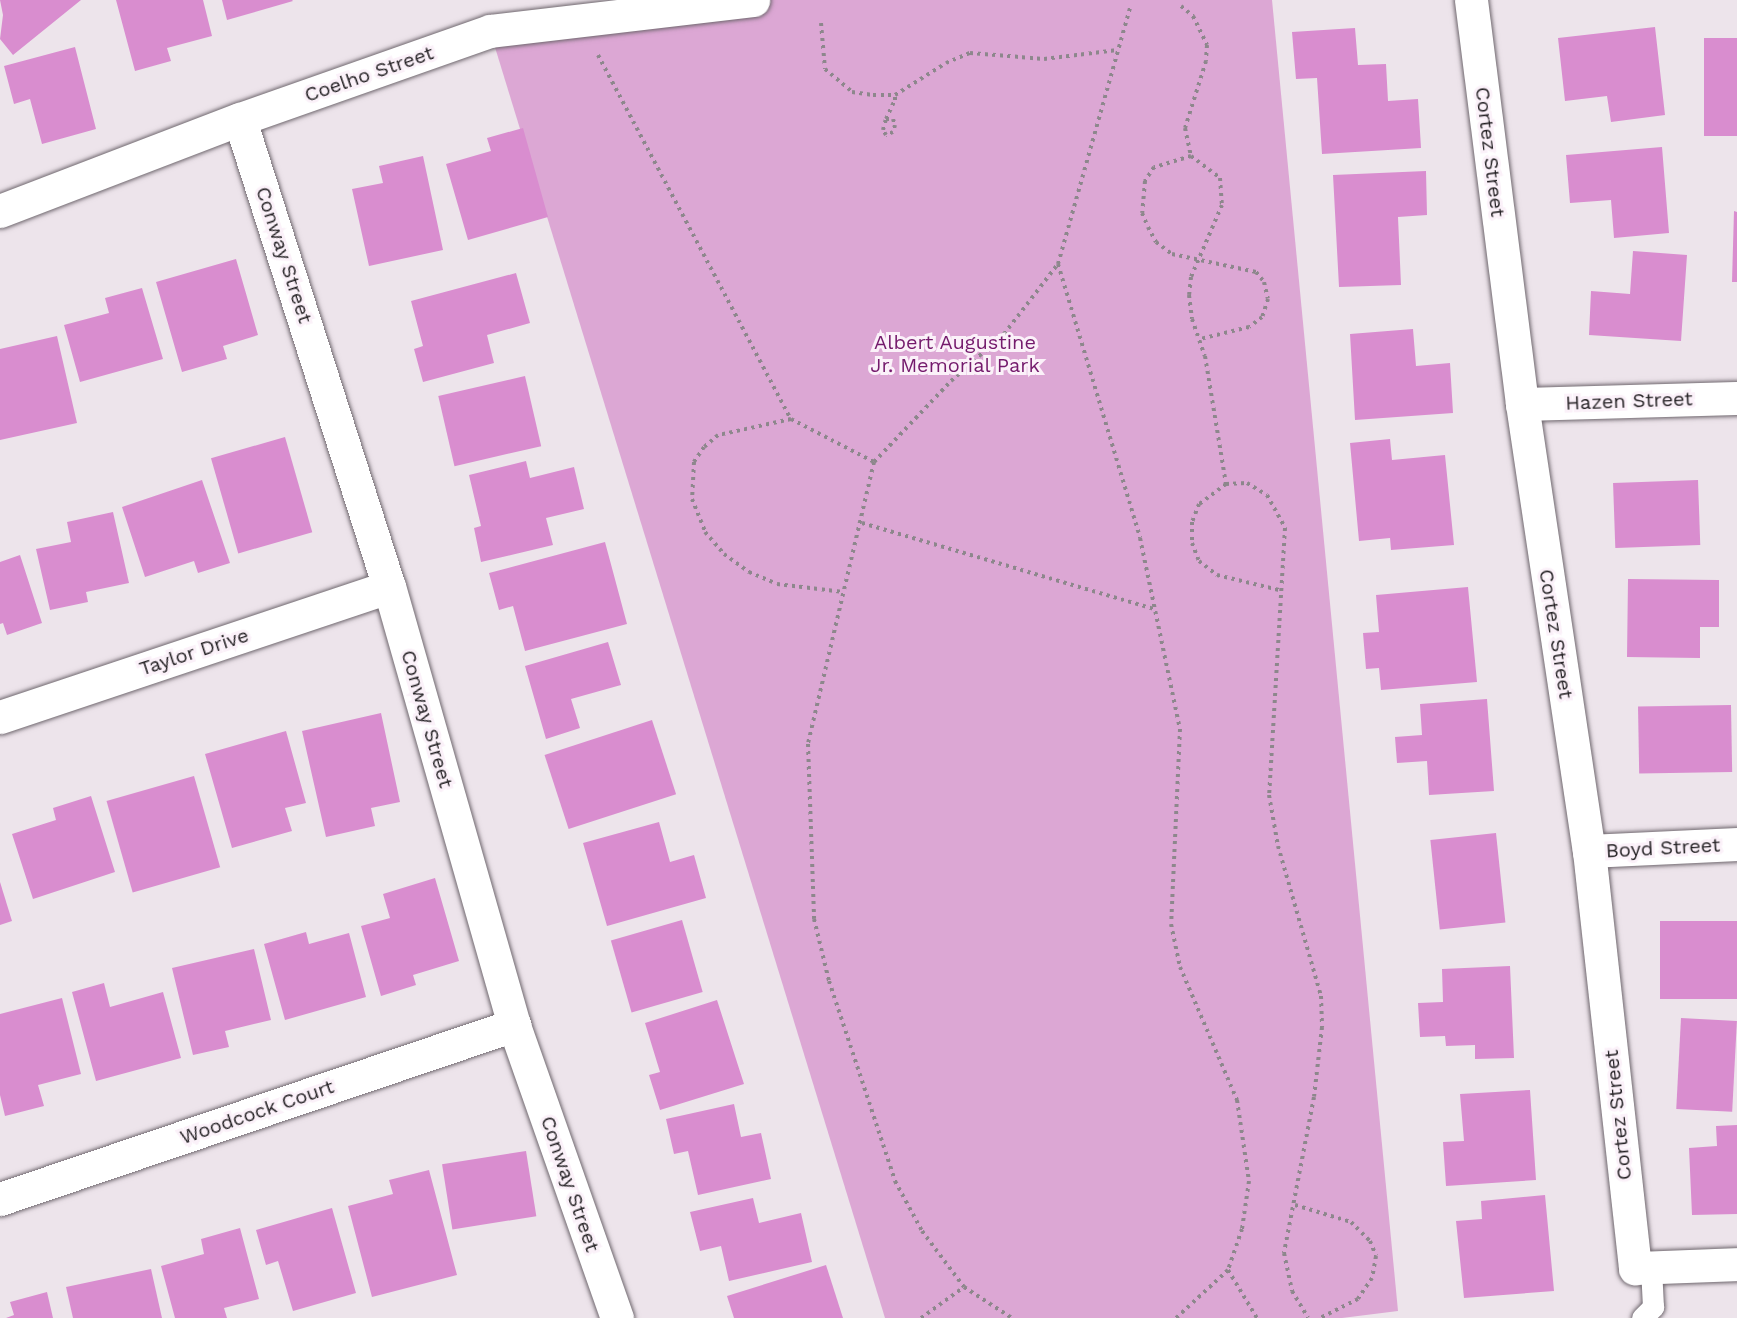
<!DOCTYPE html>
<html>
<head>
<meta charset="utf-8">
<style>
  body { margin:0 }
  #map { position:relative; width:1737px; height:1318px; overflow:hidden; background:#ede4eb; font-family:"Work Sans",sans-serif }
  div>[style] { position:absolute }
  [style*='--x'] { left:calc(var(--x)*1px); top:calc(var(--y)*1px); width:calc(var(--w)*1px); rotate:calc(var(--a)*1deg) }
  .green>* { inset:0; background:#dca7d4 }
  .building>* { inset:0; background:#d98dcf; transform-origin:0 0 }
  .path>* { height:4px; margin-top:-2px; transform-origin:0; background:repeating-linear-gradient(90deg,#8d878c 0 3px,transparent 0 7.5px) }
  .roads { filter:drop-shadow(0 0 2px #70686f) drop-shadow(0 0 2px #70686f) }
  .lane>* { height:21px; margin:-10.5px; padding:0 10.5px; transform-origin:10.5px; border-radius:10.5px; background:#fff }
  .street>* { height:33px; margin:-16.5px; padding:0 16.5px; transform-origin:16.5px; border-radius:16.5px; background:#fff }
  .secondary>* { height:33px; margin:-16.5px; padding:0 16.5px; transform-origin:16.5px; border-radius:16.5px; background:#fff }
  span { translate:-50% -50%; white-space:nowrap; text-align:center; line-height:1.15; -webkit-text-stroke:6px #fbf1f9; paint-order:stroke }
  .street-label { font-size:20px; color:#221f22 }
  .park-label { font-size:20px; color:#741a6c }
</style>
</head>
<body>
<div id="map">
  <div class="green">
    <div style="clip-path:polygon(754px 0,1272px 0,1398px 1311px,1342px 1318px,885px 1318px,490px 31px)"></div>
  </div>
  <div class="building">
    <div style="clip-path:polygon(0 0,81px 0,13px 55px,0 39px,3px 15px)"></div>
    <div style="clip-path:polygon(116px 0,203px 0,212px 36px,167px 48px,171px 61px,135px 71px)"></div>
    <div style="clip-path:polygon(222px 0,292px 0,293px 1px,227px 20px)"></div>
    <div style="clip-path:polygon(1655px 27px,1665px 115px,1611px 122px,1607px 96px,1565px 101px,1558px 38px)"></div>
    <div style="clip-path:polygon(1355px 28px,1358px 65px,1386px 64px,1388px 101px,1418px 99px,1421px 148px,1322px 154px,1317px 78px,1296px 79px,1292px 32px)"></div>
    <div style="left:1737px;top:38px;width:98px;height:33px;rotate:90deg"></div>
    <div style="clip-path:polygon(75px 47px,96px 129px,42px 144px,30px 99px,14px 104px,4px 66px)"></div>
    <div style="clip-path:polygon(523px 128px,548px 217px,468px 240px,446px 164px,491px 151px,487px 138px)"></div>
    <div style="clip-path:polygon(1662px 147px,1669px 233px,1614px 238px,1611px 200px,1570px 203px,1566px 155px)"></div>
    <div style="clip-path:polygon(423px 156px,443px 250px,369px 266px,352px 189px,383px 183px,379px 166px)"></div>
    <div style="clip-path:polygon(1426px 171px,1427px 215px,1398px 217px,1401px 285px,1339px 287px,1333px 175px)"></div>
    <div style="clip-path:polygon(1734px 211px,1737px 212px,1737px 282px,1732px 282px)"></div>
    <div style="clip-path:polygon(1633px 251px,1687px 255px,1681px 341px,1589px 335px,1591px 291px,1630px 294px)"></div>
    <div style="clip-path:polygon(236px 259px,258px 335px,223px 346px,227px 359px,182px 372px,156px 282px)"></div>
    <div style="clip-path:polygon(516px 273px,530px 323px,487px 335px,494px 363px,423px 382px,414px 349px,423px 346px,411px 301px)"></div>
    <div style="clip-path:polygon(142px 288px,163px 359px,80px 382px,64px 325px,109px 313px,105px 298px)"></div>
    <div style="clip-path:polygon(1413px 329px,1416px 366px,1450px 363px,1453px 413px,1355px 420px,1350px 334px)"></div>
    <div style="clip-path:polygon(57px 336px,77px 423px,0 440px,0 349px)"></div>
    <div style="left:525px;top:376px;width:72px;height:89px;rotate:77deg"></div>
    <div style="left:285px;top:437px;width:99px;height:77px;rotate:74deg"></div>
    <div style="clip-path:polygon(1390px 439px,1392px 460px,1445px 455px,1454px 545px,1391px 550px,1390px 538px,1359px 541px,1350px 443px)"></div>
    <div style="clip-path:polygon(526px 461px,530px 478px,574px 467px,584px 509px,546px 518px,553px 545px,481px 562px,474px 528px,481px 526px,469px 475px)"></div>
    <div style="clip-path:polygon(202px 480px,230px 563px,198px 573px,194px 561px,145px 577px,122px 507px)"></div>
    <div style="left:1698px;top:480px;width:65px;height:85px;rotate:88deg"></div>
    <div style="clip-path:polygon(113px 512px,129px 583px,86px 592px,88px 602px,50px 610px,36px 549px,71px 542px,67px 522px)"></div>
    <div style="clip-path:polygon(605px 542px,627px 624px,525px 651px,513px 606px,499px 610px,489px 573px)"></div>
    <div style="clip-path:polygon(20px 555px,42px 623px,7px 635px,3px 623px,0 624px,0 562px)"></div>
    <div style="clip-path:polygon(1628px 579px,1719px 580px,1719px 627px,1700px 627px,1700px 658px,1627px 657px)"></div>
    <div style="clip-path:polygon(1468px 587px,1477px 682px,1381px 690px,1379px 668px,1366px 669px,1363px 633px,1379px 632px,1376px 595px)"></div>
    <div style="clip-path:polygon(608px 642px,621px 685px,571px 699px,580px 728px,546px 739px,525px 666px)"></div>
    <div style="clip-path:polygon(1487px 699px,1494px 791px,1429px 795px,1427px 761px,1397px 763px,1395px 737px,1422px 735px,1420px 704px)"></div>
    <div style="left:1731px;top:705px;width:67px;height:93px;rotate:89deg"></div>
    <div style="clip-path:polygon(381px 713px,400px 802px,371px 808px,375px 826px,326px 837px,302px 731px)"></div>
    <div style="left:652px;top:720px;width:78px;height:113px;rotate:72deg"></div>
    <div style="clip-path:polygon(286px 731px,306px 803px,285px 808px,292px 831px,232px 848px,205px 754px)"></div>
    <div style="left:194px;top:776px;width:95px;height:91px;rotate:74deg"></div>
    <div style="clip-path:polygon(91px 796px,115px 872px,33px 899px,12px 834px,56px 820px,53px 808px)"></div>
    <div style="clip-path:polygon(659px 822px,670px 862px,694px 855px,706px 898px,607px 926px,583px 843px)"></div>
    <div style="left:1496px;top:833px;width:90px;height:66px;rotate:84deg"></div>
    <div style="clip-path:polygon(435px 878px,459px 961px,413px 975px,416px 985px,381px 996px,361px 926px,390px 918px,383px 894px)"></div>
    <div style="clip-path:polygon(0 882px,12px 921px,0 925px)"></div>
    <div style="left:682px;top:920px;width:75px;height:74px;rotate:74deg"></div>
    <div style="left:1737px;top:921px;width:78px;height:77px;rotate:90deg"></div>
    <div style="clip-path:polygon(306px 932px,309px 944px,349px 933px,366px 997px,285px 1020px,264px 944px)"></div>
    <div style="clip-path:polygon(254px 949px,271px 1020px,225px 1031px,229px 1047px,193px 1055px,172px 968px)"></div>
    <div style="clip-path:polygon(1510px 966px,1514px 1058px,1475px 1059px,1475px 1045px,1446px 1046px,1445px 1036px,1420px 1037px,1418px 1003px,1443px 1002px,1442px 969px)"></div>
    <div style="clip-path:polygon(104px 983px,110px 1007px,163px 992px,181px 1058px,96px 1081px,72px 992px)"></div>
    <div style="clip-path:polygon(62px 998px,81px 1074px,38px 1085px,44px 1106px,5px 1116px,0 1095px,0 1014px)"></div>
    <div style="clip-path:polygon(717px 1000px,744px 1084px,660px 1110px,649px 1075px,660px 1072px,645px 1023px)"></div>
    <div style="left:1681px;top:1018px;width:56px;height:91px;rotate:3deg"></div>
    <div style="clip-path:polygon(1530px 1090px,1536px 1180px,1446px 1186px,1443px 1142px,1464px 1141px,1460px 1094px)"></div>
    <div style="clip-path:polygon(734px 1104px,741px 1137px,761px 1133px,771px 1179px,698px 1195px,688px 1151px,674px 1154px,666px 1119px)"></div>
    <div style="clip-path:polygon(1737px 1125px,1737px 1214px,1692px 1215px,1689px 1148px,1717px 1146px,1716px 1126px)"></div>
    <div style="left:526px;top:1151px;width:66px;height:85px;rotate:81deg"></div>
    <div style="clip-path:polygon(429px 1170px,457px 1275px,372px 1297px,348px 1206px,393px 1194px,389px 1180px)"></div>
    <div style="clip-path:polygon(1545px 1195px,1554px 1291px,1464px 1298px,1456px 1221px,1482px 1219px,1481px 1201px)"></div>
    <div style="clip-path:polygon(753px 1198px,759px 1223px,801px 1213px,812px 1262px,729px 1281px,721px 1246px,700px 1251px,690px 1212px)"></div>
    <div style="clip-path:polygon(332px 1208px,356px 1293px,293px 1311px,278px 1261px,266px 1265px,256px 1230px)"></div>
    <div style="clip-path:polygon(240px 1228px,259px 1299px,224px 1308px,227px 1318px,175px 1318px,161px 1266px,204px 1254px,201px 1239px)"></div>
    <div style="clip-path:polygon(826px 1265px,843px 1318px,734px 1318px,727px 1296px)"></div>
    <div style="clip-path:polygon(151px 1269px,162px 1318px,73px 1318px,66px 1287px)"></div>
    <div style="clip-path:polygon(47px 1292px,53px 1318px,6px 1318px,14px 1315px,10px 1302px)"></div>
  </div>
  <div class="path">
    <div style="--x:1181;--y:6;--w:16;--a:40"></div>
    <div style="--x:1193;--y:16;--w:32;--a:64"></div>
    <div style="--x:1207;--y:45;--w:16;--a:94"></div>
    <div style="--x:1206;--y:61;--w:70;--a:107.4"></div>
    <div style="--x:1185;--y:128;--w:29;--a:78"></div>
    <div style="--x:1191;--y:156;--w:36;--a:37"></div>
    <div style="--x:1220;--y:178;--w:27;--a:86"></div>
    <div style="--x:1222;--y:205;--w:78;--a:113.3"></div>
    <div style="--x:1191;--y:277;--w:18;--a:96"></div>
    <div style="--x:1189;--y:295;--w:24;--a:83"></div>
    <div style="--x:1192;--y:319;--w:39;--a:71"></div>
    <div style="--x:1205;--y:356;--w:130;--a:80.7"></div>
    <div style="--x:1226;--y:484;--w:21;--a:-3"></div>
    <div style="--x:1247;--y:483;--w:23;--a:31"></div>
    <div style="--x:1267;--y:495;--w:38;--a:61"></div>
    <div style="--x:1285;--y:528;--w:267;--a:93.4"></div>
    <div style="--x:1269;--y:795;--w:52;--a:80"></div>
    <div style="--x:1278;--y:846;--w:156;--a:74"></div>
    <div style="--x:1321;--y:996;--w:31;--a:88"></div>
    <div style="--x:1322;--y:1027;--w:70;--a:96.5"></div>
    <div style="--x:1314;--y:1097;--w:159;--a:100.9"></div>
    <div style="--x:1284;--y:1253;--w:39;--a:78"></div>
    <div style="--x:1292;--y:1291;--w:31;--a:59"></div>
    <div style="--x:821;--y:23;--w:46;--a:85"></div>
    <div style="--x:825;--y:69;--w:35;--a:40"></div>
    <div style="--x:852;--y:92;--w:21;--a:8"></div>
    <div style="--x:873;--y:95;--w:22;--a:0"></div>
    <div style="--x:895;--y:95;--w:60;--a:-32.1"></div>
    <div style="--x:946;--y:63;--w:26;--a:-23"></div>
    <div style="--x:970;--y:53;--w:74;--a:4.6"></div>
    <div style="--x:1044;--y:59;--w:74;--a:-7"></div>
    <div style="--x:598;--y:55;--w:412;--a:62.1"></div>
    <div style="--x:791;--y:419;--w:93;--a:27.4"></div>
    <div style="--x:874;--y:462;--w:112;--a:-46.5"></div>
    <div style="--x:951;--y:381;--w:71;--a:-41.6"></div>
    <div style="--x:1004;--y:334;--w:88;--a:-52.4"></div>
    <div style="--x:1058;--y:264;--w:266;--a:-74.3"></div>
    <div style="--x:886;--y:119;--w:7;--a:0"></div>
    <div style="--x:893;--y:119;--w:6;--a:72"></div>
    <div style="--x:895;--y:125;--w:7;--a:106"></div>
    <div style="--x:893;--y:132;--w:8;--a:157"></div>
    <div style="--x:886;--y:135;--w:6;--a:-121"></div>
    <div style="--x:883;--y:130;--w:11;--a:-75"></div>
    <div style="--x:886;--y:119;--w:21;--a:-65"></div>
    <div style="--x:895;--y:100;--w:5;--a:-90"></div>
    <div style="--x:1191;--y:156;--w:39;--a:163"></div>
    <div style="--x:1154;--y:167;--w:17;--a:123"></div>
    <div style="--x:1145;--y:181;--w:32;--a:95"></div>
    <div style="--x:1142;--y:213;--w:15;--a:67"></div>
    <div style="--x:1148;--y:227;--w:17;--a:62"></div>
    <div style="--x:1156;--y:242;--w:20;--a:37"></div>
    <div style="--x:1172;--y:254;--w:86;--a:12.1"></div>
    <div style="--x:1256;--y:272;--w:13;--a:51"></div>
    <div style="--x:1264;--y:282;--w:17;--a:77"></div>
    <div style="--x:1268;--y:299;--w:19;--a:108"></div>
    <div style="--x:1262;--y:317;--w:16;--a:142"></div>
    <div style="--x:1249;--y:327;--w:50;--a:166.2"></div>
    <div style="--x:1058;--y:264;--w:286;--a:73.3"></div>
    <div style="--x:1140;--y:538;--w:195;--a:78.2"></div>
    <div style="--x:1180;--y:729;--w:195;--a:92.6"></div>
    <div style="--x:1171;--y:924;--w:44;--a:78.2"></div>
    <div style="--x:1180;--y:967;--w:145;--a:66.8"></div>
    <div style="--x:1237;--y:1100;--w:82;--a:81.6"></div>
    <div style="--x:1249;--y:1181;--w:49;--a:98.3"></div>
    <div style="--x:1242;--y:1229;--w:43;--a:108.9"></div>
    <div style="--x:1228;--y:1270;--w:71;--a:137.3"></div>
    <div style="--x:791;--y:419;--w:75;--a:167.6"></div>
    <div style="--x:718;--y:435;--w:18;--a:139"></div>
    <div style="--x:704;--y:447;--w:18;--a:124"></div>
    <div style="--x:694;--y:462;--w:37;--a:93"></div>
    <div style="--x:692;--y:499;--w:35;--a:68"></div>
    <div style="--x:705;--y:532;--w:29;--a:49"></div>
    <div style="--x:724;--y:554;--w:31;--a:36"></div>
    <div style="--x:749;--y:572;--w:30;--a:23"></div>
    <div style="--x:777;--y:584;--w:67;--a:6.8"></div>
    <div style="--x:874;--y:462;--w:290;--a:103.2"></div>
    <div style="--x:808;--y:744;--w:175;--a:88"></div>
    <div style="--x:814;--y:919;--w:64;--a:76.4"></div>
    <div style="--x:829;--y:981;--w:211;--a:71.7"></div>
    <div style="--x:895;--y:1181;--w:57;--a:61.6"></div>
    <div style="--x:922;--y:1231;--w:70;--a:53.1"></div>
    <div style="--x:964;--y:1287;--w:57;--a:32.9"></div>
    <div style="--x:1226;--y:484;--w:34;--a:143"></div>
    <div style="--x:1199;--y:504;--w:19;--a:111"></div>
    <div style="--x:1192;--y:522;--w:21;--a:90"></div>
    <div style="--x:1192;--y:543;--w:19;--a:69"></div>
    <div style="--x:1199;--y:561;--w:23;--a:38"></div>
    <div style="--x:1217;--y:575;--w:64;--a:13.6"></div>
    <div style="--x:862;--y:523;--w:305;--a:16.4"></div>
    <div style="--x:1295;--y:1205;--w:59;--a:16.9"></div>
    <div style="--x:1351;--y:1222;--w:27;--a:45"></div>
    <div style="--x:1370;--y:1241;--w:16;--a:68"></div>
    <div style="--x:1376;--y:1256;--w:22;--a:100"></div>
    <div style="--x:1372;--y:1278;--w:25;--a:124"></div>
    <div style="--x:1358;--y:1299;--w:42;--a:153.4"></div>
    <div style="--x:1228;--y:1270;--w:56;--a:58.9"></div>
    <div style="--x:921;--y:1318;--w:53;--a:-35.8"></div>
  </div>
  <div class="roads">
    <div class="lane">
      <div style="--x:1642;--y:1318;--w:16;--a:-45"></div>
      <div style="--x:1653;--y:1307;--w:40;--a:-92.9"></div>
    </div>
    <div class="street">
      <div style="--x:1471;--y:0;--w:407;--a:82.8"></div>
      <div style="--x:1522;--y:404;--w:452;--a:81.5"></div>
      <div style="--x:1589;--y:851;--w:420;--a:83.7"></div>
      <div style="--x:1635;--y:1268;--w:102;--a:-2.2"></div>
      <div style="--x:0;--y:211;--w:257;--a:-21"></div>
      <div style="--x:1522;--y:404;--w:215;--a:-1.6"></div>
      <div style="--x:0;--y:717;--w:410;--a:-18.5"></div>
      <div style="--x:1589;--y:851;--w:148;--a:-2.7"></div>
      <div style="--x:0;--y:1199;--w:543;--a:-18.7"></div>
    </div>
    <div class="secondary">
      <div style="--x:617;--y:1318;--w:311;--a:-109.4"></div>
      <div style="--x:514;--y:1025;--w:455;--a:-105.9"></div>
      <div style="--x:389;--y:587;--w:491;--a:-107.7"></div>
      <div style="--x:240;--y:119;--w:265;--a:-19.4"></div>
      <div style="--x:490;--y:31;--w:265;--a:-6.7"></div>
    </div>
  </div>
  <div class="street-label">
    <span style="left:369px;top:74px;rotate:-19deg">Coelho Street</span>
    <span style="left:1490px;top:152px;rotate:83deg">Cortez Street</span>
    <span style="left:284px;top:255px;rotate:72deg">Conway Street</span>
    <span style="left:1629px;top:401px;rotate:-2deg">Hazen Street</span>
    <span style="left:1556px;top:634px;rotate:81deg">Cortez Street</span>
    <span style="left:194px;top:652px;rotate:-18deg">Taylor Drive</span>
    <span style="left:427px;top:719px;rotate:74deg">Conway Street</span>
    <span style="left:1663px;top:848px;rotate:-3deg">Boyd Street</span>
    <span style="left:257px;top:1112px;rotate:-19deg">Woodcock Court</span>
    <span style="left:1618px;top:1115px;rotate:-96deg">Cortez Street</span>
    <span style="left:570px;top:1184px;rotate:71deg">Conway Street</span>
  </div>
  <div class="park-label">
    <span style="left:955px;top:354px">Albert Augustine<br>Jr. Memorial Park</span>
  </div>
</div>
</body>
</html>
